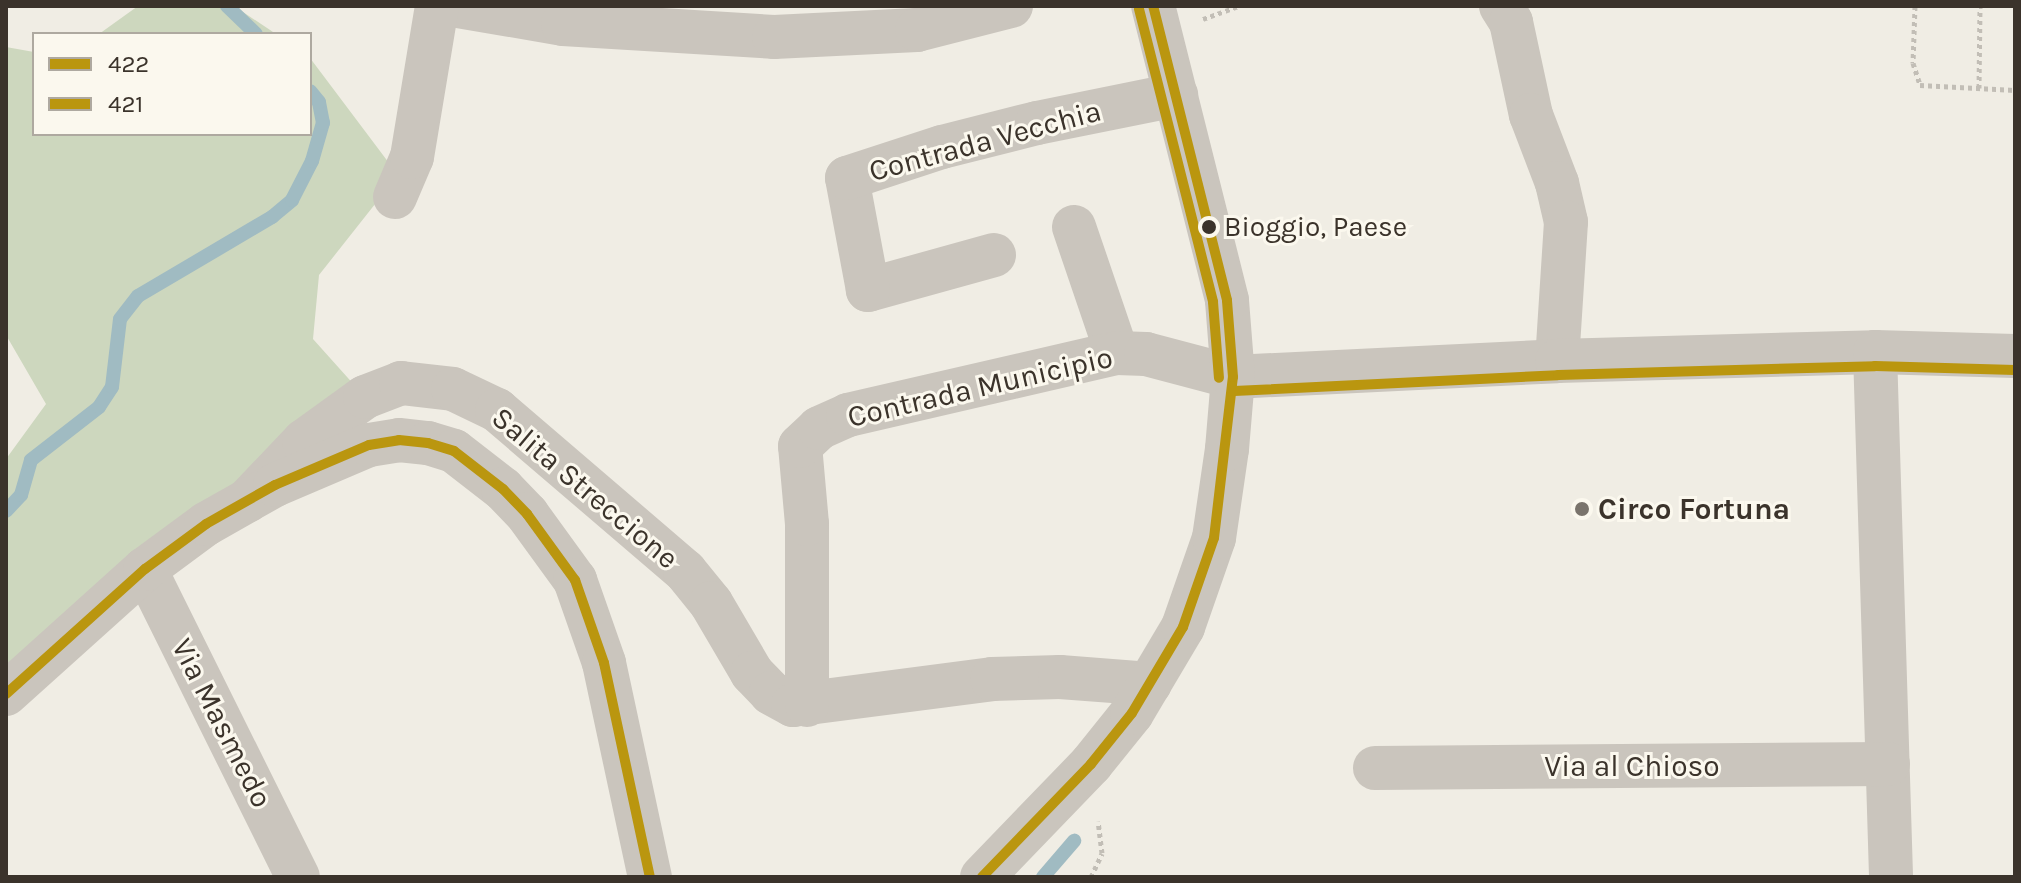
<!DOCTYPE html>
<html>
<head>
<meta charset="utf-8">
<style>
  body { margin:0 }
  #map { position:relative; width:2021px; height:883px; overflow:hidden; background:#f0ede4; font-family:Karla,sans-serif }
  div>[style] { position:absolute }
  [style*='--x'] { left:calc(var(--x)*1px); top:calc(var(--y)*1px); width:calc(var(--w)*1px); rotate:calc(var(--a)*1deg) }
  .green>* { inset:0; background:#cdd7be }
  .stream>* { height:14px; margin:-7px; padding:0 7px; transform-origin:7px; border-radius:7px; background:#a0bbc2 }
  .path>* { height:5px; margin-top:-2.5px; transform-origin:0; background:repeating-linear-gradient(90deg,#c2beb6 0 4px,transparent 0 8px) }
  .minor>* { height:44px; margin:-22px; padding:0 22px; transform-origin:22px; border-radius:22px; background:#cac5bd }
  .bus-1>* { height:10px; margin:-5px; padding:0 5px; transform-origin:5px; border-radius:5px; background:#ba960f }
  .bus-2>* { height:10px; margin:-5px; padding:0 5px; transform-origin:5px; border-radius:5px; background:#ba960f }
  .dots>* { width:22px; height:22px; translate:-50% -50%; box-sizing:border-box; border:4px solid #fbf8ee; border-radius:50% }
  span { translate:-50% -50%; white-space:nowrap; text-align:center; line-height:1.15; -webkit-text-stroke:6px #fbf8ee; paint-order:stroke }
  .bus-label { font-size:28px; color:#3b332b }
  .left { translate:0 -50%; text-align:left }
  .street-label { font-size:30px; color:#3b332b }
  .poi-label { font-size:30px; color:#3b332b; font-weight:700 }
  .frame { position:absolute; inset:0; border:8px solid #3b332b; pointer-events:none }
  .legend { position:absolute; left:32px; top:32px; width:280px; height:104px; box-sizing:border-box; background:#fbf8ee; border:2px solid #aea9a0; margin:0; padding:10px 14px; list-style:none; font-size:24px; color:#3b332b }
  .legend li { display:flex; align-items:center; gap:16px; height:40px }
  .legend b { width:40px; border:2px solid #aea9a0 }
</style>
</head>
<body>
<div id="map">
  <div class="green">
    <div style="clip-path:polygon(138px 6px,234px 6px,276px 34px,99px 34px)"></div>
    <div style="clip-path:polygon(6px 47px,34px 52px,34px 134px,310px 134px,310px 58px,398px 175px,319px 275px,313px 339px,365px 397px,6px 694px,6px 459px,46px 404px,6px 335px)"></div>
  </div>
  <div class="stream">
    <div style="--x:227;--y:6;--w:40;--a:44"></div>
    <div style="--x:6;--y:511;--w:22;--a:-47"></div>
    <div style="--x:21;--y:495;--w:36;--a:-74"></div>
    <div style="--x:31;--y:460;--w:86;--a:-37.9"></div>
    <div style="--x:99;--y:407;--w:24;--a:-57"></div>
    <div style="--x:112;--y:387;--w:68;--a:-83.3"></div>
    <div style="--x:120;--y:319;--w:29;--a:-52"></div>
    <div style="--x:138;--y:296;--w:156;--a:-30.5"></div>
    <div style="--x:272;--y:217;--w:26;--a:-40"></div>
    <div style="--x:292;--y:200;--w:44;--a:-62.9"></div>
    <div style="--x:312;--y:161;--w:40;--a:-74"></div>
    <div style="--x:323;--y:123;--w:21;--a:-101"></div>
    <div style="--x:319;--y:102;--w:14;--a:-129"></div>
    <div style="--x:1043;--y:877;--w:48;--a:-49.3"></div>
  </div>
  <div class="path">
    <div style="--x:1915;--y:6;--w:57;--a:92"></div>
    <div style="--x:1913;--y:63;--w:23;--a:72"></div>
    <div style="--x:1920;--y:85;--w:95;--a:3"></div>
    <div style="--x:1203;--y:19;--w:38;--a:-20"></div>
    <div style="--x:1979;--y:88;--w:82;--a:-89.3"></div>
    <div style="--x:1091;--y:877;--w:26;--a:-65"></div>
    <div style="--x:1102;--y:853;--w:32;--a:-97"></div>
  </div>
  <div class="minor">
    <div style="--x:458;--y:6;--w:107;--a:9.7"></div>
    <div style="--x:563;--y:24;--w:211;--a:3.5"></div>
    <div style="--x:774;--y:37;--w:143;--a:-2.8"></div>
    <div style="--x:917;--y:30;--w:97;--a:-14.3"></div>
    <div style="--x:1501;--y:6;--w:19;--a:58"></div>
    <div style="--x:1511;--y:22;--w:95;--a:77.9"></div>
    <div style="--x:1531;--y:115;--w:73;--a:69.1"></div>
    <div style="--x:1557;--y:183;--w:40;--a:77"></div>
    <div style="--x:1566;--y:222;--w:139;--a:93.7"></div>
    <div style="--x:395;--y:197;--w:43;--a:-67"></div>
    <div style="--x:412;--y:157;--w:153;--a:-80.6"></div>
    <div style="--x:1074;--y:227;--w:133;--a:71.2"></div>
    <div style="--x:994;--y:255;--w:131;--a:164.5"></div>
    <div style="--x:868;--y:290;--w:114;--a:-100.6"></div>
    <div style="--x:847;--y:178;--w:100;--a:-18.1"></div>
    <div style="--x:942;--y:147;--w:98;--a:-14.2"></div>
    <div style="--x:1037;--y:123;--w:142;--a:-11.4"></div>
    <div style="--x:1875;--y:352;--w:525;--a:88.25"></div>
    <div style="--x:247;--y:501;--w:83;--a:-46.5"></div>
    <div style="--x:304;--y:441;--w:75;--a:-35.8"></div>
    <div style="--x:365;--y:397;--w:39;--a:-21"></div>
    <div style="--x:401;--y:383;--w:52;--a:6.6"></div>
    <div style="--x:453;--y:389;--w:49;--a:25.5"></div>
    <div style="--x:497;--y:410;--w:248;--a:40.6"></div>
    <div style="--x:685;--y:571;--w:41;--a:50.9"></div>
    <div style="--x:711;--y:603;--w:81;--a:59.6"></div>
    <div style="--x:752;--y:673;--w:28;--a:46"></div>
    <div style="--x:771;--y:693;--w:25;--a:29"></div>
    <div style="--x:793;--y:705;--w:201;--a:-7.4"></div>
    <div style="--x:992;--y:679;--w:68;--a:-1.7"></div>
    <div style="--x:1060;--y:677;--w:90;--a:4.4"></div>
    <div style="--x:145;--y:569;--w:344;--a:63.6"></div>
    <div style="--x:6;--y:694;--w:187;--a:-42"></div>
    <div style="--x:145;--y:569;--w:76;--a:-36.4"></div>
    <div style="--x:206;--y:524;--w:79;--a:-29.5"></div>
    <div style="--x:275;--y:485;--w:102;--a:-23.1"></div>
    <div style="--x:369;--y:445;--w:30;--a:-9"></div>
    <div style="--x:399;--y:440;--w:29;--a:6"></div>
    <div style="--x:428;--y:443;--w:27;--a:17"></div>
    <div style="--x:454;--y:451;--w:62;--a:37.8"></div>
    <div style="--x:503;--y:489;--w:35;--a:46"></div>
    <div style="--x:527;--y:514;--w:82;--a:54"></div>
    <div style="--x:575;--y:580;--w:88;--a:70.7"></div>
    <div style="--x:604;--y:663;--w:219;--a:77.9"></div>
    <div style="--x:807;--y:705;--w:181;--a:-90"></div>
    <div style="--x:807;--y:524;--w:78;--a:-95.1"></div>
    <div style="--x:800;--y:446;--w:26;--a:-43"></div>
    <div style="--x:819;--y:428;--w:32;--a:-24"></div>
    <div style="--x:848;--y:415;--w:276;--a:-13"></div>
    <div style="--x:1117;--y:353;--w:29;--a:2"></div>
    <div style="--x:1146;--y:354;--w:90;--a:14.8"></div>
    <div style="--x:1233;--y:377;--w:324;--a:-2.8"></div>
    <div style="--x:1557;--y:361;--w:318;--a:-1.6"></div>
    <div style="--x:1875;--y:352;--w:140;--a:1.6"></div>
    <div style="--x:1375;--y:768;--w:513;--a:-0.45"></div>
    <div style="--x:982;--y:877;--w:157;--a:-46"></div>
    <div style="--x:1091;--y:764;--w:65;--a:-51.2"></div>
    <div style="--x:1132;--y:713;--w:100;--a:-59.3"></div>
    <div style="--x:1183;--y:627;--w:94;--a:-70.8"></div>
    <div style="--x:1214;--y:538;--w:90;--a:-81.7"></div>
    <div style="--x:1227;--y:449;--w:72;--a:-85.2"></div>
    <div style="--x:1233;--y:377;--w:77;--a:-94.5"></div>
    <div style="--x:1227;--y:300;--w:303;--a:-104.1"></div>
  </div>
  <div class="bus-1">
    <div style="--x:6;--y:694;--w:187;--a:-42"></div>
    <div style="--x:145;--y:569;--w:76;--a:-36.4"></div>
    <div style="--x:206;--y:524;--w:79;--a:-29.5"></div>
    <div style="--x:275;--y:485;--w:102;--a:-23.1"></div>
    <div style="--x:369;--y:445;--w:30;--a:-9"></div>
    <div style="--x:399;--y:440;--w:29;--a:6"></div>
    <div style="--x:428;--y:443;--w:27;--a:17"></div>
    <div style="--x:454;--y:451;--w:62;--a:37.8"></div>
    <div style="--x:503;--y:489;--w:35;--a:46"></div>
    <div style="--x:527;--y:514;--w:82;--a:54"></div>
    <div style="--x:575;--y:580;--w:88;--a:70.7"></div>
    <div style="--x:604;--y:663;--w:219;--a:77.9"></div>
    <div style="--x:982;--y:877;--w:157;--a:-46"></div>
    <div style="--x:1091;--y:764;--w:65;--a:-51.2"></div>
    <div style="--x:1132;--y:713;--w:100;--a:-59.3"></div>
    <div style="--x:1183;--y:627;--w:94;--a:-70.8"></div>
    <div style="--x:1214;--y:538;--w:162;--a:-83.3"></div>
    <div style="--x:1233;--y:377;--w:77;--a:-94.5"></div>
    <div style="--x:1227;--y:300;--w:303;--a:-104.1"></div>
  </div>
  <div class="bus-2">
    <div style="--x:1139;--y:9;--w:302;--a:75.8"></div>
    <div style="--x:1213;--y:302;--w:76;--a:85.5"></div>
    <div style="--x:1234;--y:391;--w:324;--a:-2.8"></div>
    <div style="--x:1558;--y:375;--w:317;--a:-1.6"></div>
    <div style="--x:1875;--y:366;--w:140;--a:1.6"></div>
  </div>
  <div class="dots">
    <div style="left:1209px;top:227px;background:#3b332b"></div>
    <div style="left:1582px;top:509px;background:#7a746c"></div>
  </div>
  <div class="bus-label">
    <span class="left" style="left:1224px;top:227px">Bioggio, Paese</span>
  </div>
  <div class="street-label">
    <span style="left:985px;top:141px;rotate:-15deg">Contrada Vecchia</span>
    <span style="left:980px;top:387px;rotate:-13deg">Contrada Municipio</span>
    <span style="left:585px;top:488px;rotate:40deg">Salita Streccione</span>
    <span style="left:222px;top:723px;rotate:63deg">Via Masmedo</span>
    <span style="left:1632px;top:766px">Via al Chioso</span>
  </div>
  <div class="poi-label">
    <span class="left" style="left:1598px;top:509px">Circo Fortuna</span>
  </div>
  <div class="frame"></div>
  <ul class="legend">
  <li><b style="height:10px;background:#ba960f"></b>422</li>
  <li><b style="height:10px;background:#ba960f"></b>421</li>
  </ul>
</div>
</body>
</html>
